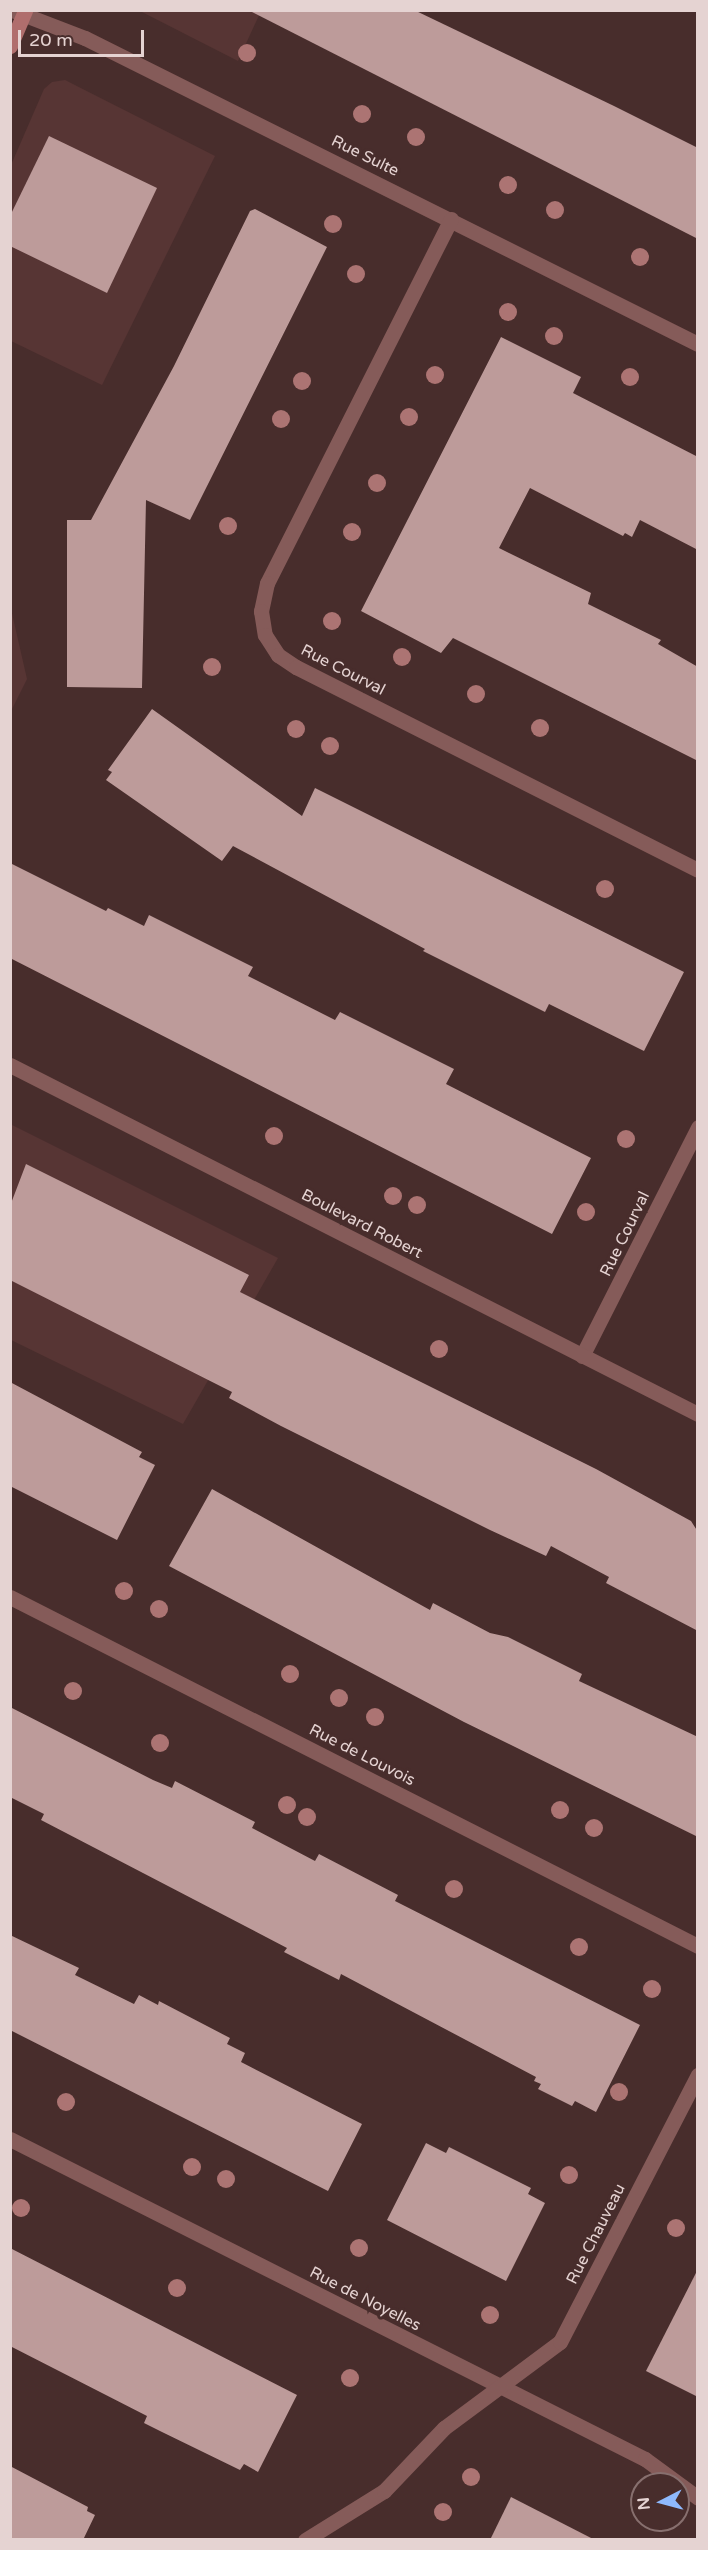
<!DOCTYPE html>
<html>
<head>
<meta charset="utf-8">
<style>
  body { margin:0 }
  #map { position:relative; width:708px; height:2550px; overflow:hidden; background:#482d2c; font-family:"Varela Round",sans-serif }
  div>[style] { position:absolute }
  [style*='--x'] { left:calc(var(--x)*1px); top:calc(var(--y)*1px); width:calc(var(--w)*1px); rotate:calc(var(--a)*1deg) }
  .built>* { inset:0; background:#573534 }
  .building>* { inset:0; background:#bd9b9a }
  .minor>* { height:15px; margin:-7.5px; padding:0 7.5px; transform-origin:7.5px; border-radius:7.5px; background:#855b59 }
  .tertiary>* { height:15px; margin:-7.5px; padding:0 7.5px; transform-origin:7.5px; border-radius:7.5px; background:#855b59 }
  .secondary>* { height:15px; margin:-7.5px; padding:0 7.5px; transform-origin:7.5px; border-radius:7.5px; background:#b06e6d }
  .trees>* { width:18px; height:18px; margin:-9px; border-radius:50%; background:#ac7473 }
  span { translate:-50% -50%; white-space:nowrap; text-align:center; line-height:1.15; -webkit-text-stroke:6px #482d2c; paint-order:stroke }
  .street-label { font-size:16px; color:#e5d3d2 }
  .frame { position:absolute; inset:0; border:12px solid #e5d3d2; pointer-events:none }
  .north { position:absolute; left:630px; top:2472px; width:60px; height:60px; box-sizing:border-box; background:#482d2c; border:2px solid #876f6e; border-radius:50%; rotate:264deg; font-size:16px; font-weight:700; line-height:24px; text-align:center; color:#e5d3d2 }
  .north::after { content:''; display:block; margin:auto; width:21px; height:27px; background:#8eb9fd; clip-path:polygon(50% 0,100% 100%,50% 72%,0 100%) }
  .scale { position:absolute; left:18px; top:30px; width:126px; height:27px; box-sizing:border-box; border:3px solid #e5d3d2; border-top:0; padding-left:8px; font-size:18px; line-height:21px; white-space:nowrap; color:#e5d3d2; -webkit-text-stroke:4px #482d2c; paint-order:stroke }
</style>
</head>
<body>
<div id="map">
  <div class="built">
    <div style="clip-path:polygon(140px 11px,261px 11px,238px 61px)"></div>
    <div style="clip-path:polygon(65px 80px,215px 156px,102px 385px,11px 341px,11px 165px,44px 89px,52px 82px)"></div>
    <div style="clip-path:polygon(11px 609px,27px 679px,11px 711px,10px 711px)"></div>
    <div style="clip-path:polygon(10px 1124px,278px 1258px,183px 1424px,11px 1340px)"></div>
  </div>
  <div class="building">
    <div style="clip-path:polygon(248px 10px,414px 10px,614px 106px,698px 148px,698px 239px)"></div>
    <div style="clip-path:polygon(49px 136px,157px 188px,107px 293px,10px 246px,10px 216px)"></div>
    <div style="clip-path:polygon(255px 209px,327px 247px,190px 520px,146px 500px,142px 688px,67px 687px,67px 520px,91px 520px,174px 366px,250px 211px)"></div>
    <div style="clip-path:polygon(501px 337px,581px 377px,573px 393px,698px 457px,698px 550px,640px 520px,632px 537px,625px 533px,623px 536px,530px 488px,499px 548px,591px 593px,588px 604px,661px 640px,658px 644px,698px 667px,698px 761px,453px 638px,441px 653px,361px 611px)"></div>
    <div style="clip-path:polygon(152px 709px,302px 816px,315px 788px,684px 972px,644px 1051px,549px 1004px,545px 1012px,423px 951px,425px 949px,233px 846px,222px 861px,106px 780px,112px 772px,108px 770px)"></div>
    <div style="clip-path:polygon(10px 863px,106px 911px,108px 908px,144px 926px,149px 915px,253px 967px,248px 976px,335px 1020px,340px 1012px,454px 1069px,446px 1084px,591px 1158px,552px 1234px,10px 958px)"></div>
    <div style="clip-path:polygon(26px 1164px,249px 1275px,240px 1292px,596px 1469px,691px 1521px,698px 1532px,698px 1631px,606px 1583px,609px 1577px,551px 1546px,546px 1556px,490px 1530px,281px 1426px,229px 1398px,232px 1392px,10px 1280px,10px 1206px)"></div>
    <div style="clip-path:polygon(10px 1382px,142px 1452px,139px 1457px,155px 1465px,117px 1540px,10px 1486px)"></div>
    <div style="clip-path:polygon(212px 1489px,430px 1610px,433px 1603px,490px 1633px,508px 1637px,582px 1674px,579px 1681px,698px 1737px,698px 1837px,464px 1722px,169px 1566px)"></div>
    <div style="clip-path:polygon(10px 1707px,153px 1780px,172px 1788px,175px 1781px,255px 1822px,252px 1828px,315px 1861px,319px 1854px,398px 1895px,395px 1901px,640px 2025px,596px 2112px,575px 2101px,572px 2106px,538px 2089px,541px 2084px,534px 2081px,536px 2077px,341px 1974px,339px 1980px,284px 1952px,287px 1948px,41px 1820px,44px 1814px,10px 1797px)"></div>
    <div style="clip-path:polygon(10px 1935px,79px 1968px,75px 1975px,134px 2004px,139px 1995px,158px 2005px,159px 2001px,230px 2038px,227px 2044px,245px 2053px,241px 2062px,362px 2124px,328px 2191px,10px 2030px)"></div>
    <div style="clip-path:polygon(426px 2143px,446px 2153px,449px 2147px,531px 2188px,528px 2194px,545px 2203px,506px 2281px,387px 2220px)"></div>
    <div style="clip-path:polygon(10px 2248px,297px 2395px,258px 2472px,244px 2464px,240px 2470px,162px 2432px,144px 2423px,147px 2416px,10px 2346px)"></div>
    <div style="clip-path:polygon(698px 2269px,698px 2397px,646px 2371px)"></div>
    <div style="clip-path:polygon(10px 2466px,88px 2507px,87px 2511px,95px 2515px,83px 2540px,10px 2540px)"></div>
    <div style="clip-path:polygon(511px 2497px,595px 2540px,490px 2540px)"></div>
  </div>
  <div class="minor">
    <div style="--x:12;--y:10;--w:78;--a:21"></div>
    <div style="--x:85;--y:38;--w:685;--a:26.53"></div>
    <div style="--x:451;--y:219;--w:408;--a:116.8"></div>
    <div style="--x:267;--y:583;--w:29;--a:102"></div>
    <div style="--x:261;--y:611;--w:24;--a:81"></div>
    <div style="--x:265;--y:635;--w:24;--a:57"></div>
    <div style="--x:278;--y:655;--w:22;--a:34"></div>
    <div style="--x:296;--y:667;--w:450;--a:26.8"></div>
    <div style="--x:582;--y:1356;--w:257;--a:-63.1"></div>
    <div style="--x:10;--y:1597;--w:771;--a:26.9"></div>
    <div style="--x:10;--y:2139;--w:711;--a:26.75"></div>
    <div style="--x:645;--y:2459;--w:66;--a:36.3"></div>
    <div style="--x:305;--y:2540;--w:93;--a:-31.8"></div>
    <div style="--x:384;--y:2491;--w:87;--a:-46.4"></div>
    <div style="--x:444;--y:2428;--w:144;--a:-36.6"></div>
    <div style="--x:560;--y:2342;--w:301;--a:-62.7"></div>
  </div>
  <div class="tertiary">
    <div style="--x:10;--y:1065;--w:771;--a:26.9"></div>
  </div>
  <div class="secondary">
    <div style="--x:10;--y:46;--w:39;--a:-67"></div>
  </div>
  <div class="trees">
    <div style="left:247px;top:53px"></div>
    <div style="left:362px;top:114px"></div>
    <div style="left:416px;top:137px"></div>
    <div style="left:508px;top:185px"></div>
    <div style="left:555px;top:210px"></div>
    <div style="left:333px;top:224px"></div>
    <div style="left:640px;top:257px"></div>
    <div style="left:356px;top:274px"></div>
    <div style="left:508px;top:312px"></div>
    <div style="left:554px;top:336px"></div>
    <div style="left:435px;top:375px"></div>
    <div style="left:630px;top:377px"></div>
    <div style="left:302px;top:381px"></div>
    <div style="left:409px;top:417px"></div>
    <div style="left:281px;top:419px"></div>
    <div style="left:377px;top:483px"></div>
    <div style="left:228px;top:526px"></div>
    <div style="left:352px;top:532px"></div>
    <div style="left:332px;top:621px"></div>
    <div style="left:402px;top:657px"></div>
    <div style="left:212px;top:667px"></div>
    <div style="left:476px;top:694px"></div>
    <div style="left:540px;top:728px"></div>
    <div style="left:296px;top:729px"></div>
    <div style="left:330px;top:746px"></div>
    <div style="left:605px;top:889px"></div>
    <div style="left:274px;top:1136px"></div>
    <div style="left:626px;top:1139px"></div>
    <div style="left:393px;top:1196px"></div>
    <div style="left:417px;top:1205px"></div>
    <div style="left:586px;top:1212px"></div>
    <div style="left:439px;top:1349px"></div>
    <div style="left:124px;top:1591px"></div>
    <div style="left:159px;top:1609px"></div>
    <div style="left:290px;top:1674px"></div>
    <div style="left:73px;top:1691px"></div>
    <div style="left:339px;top:1698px"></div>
    <div style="left:375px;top:1717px"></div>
    <div style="left:160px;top:1743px"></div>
    <div style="left:287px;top:1805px"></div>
    <div style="left:560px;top:1810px"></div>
    <div style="left:307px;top:1817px"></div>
    <div style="left:594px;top:1828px"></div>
    <div style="left:454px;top:1889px"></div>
    <div style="left:579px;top:1947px"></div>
    <div style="left:652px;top:1989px"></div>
    <div style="left:619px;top:2092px"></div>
    <div style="left:66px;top:2102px"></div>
    <div style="left:192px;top:2167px"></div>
    <div style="left:569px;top:2175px"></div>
    <div style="left:226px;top:2179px"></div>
    <div style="left:21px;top:2208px"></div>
    <div style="left:676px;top:2228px"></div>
    <div style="left:359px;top:2248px"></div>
    <div style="left:177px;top:2288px"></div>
    <div style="left:490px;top:2315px"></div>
    <div style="left:350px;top:2378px"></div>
    <div style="left:471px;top:2477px"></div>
    <div style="left:443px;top:2512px"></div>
  </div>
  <div class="street-label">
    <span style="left:365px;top:156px;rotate:26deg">Rue Sulte</span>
    <span style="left:343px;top:670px;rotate:27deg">Rue Courval</span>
    <span style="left:362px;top:1224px;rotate:27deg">Boulevard Robert</span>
    <span style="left:625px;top:1234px;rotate:-64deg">Rue Courval</span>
    <span style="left:362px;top:1755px;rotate:27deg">Rue de Louvois</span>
    <span style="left:596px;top:2234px;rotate:-63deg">Rue Chauveau</span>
    <span style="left:365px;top:2299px;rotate:27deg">Rue de Noyelles</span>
  </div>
  <div class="frame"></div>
  <div class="north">N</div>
  <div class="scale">20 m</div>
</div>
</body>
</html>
